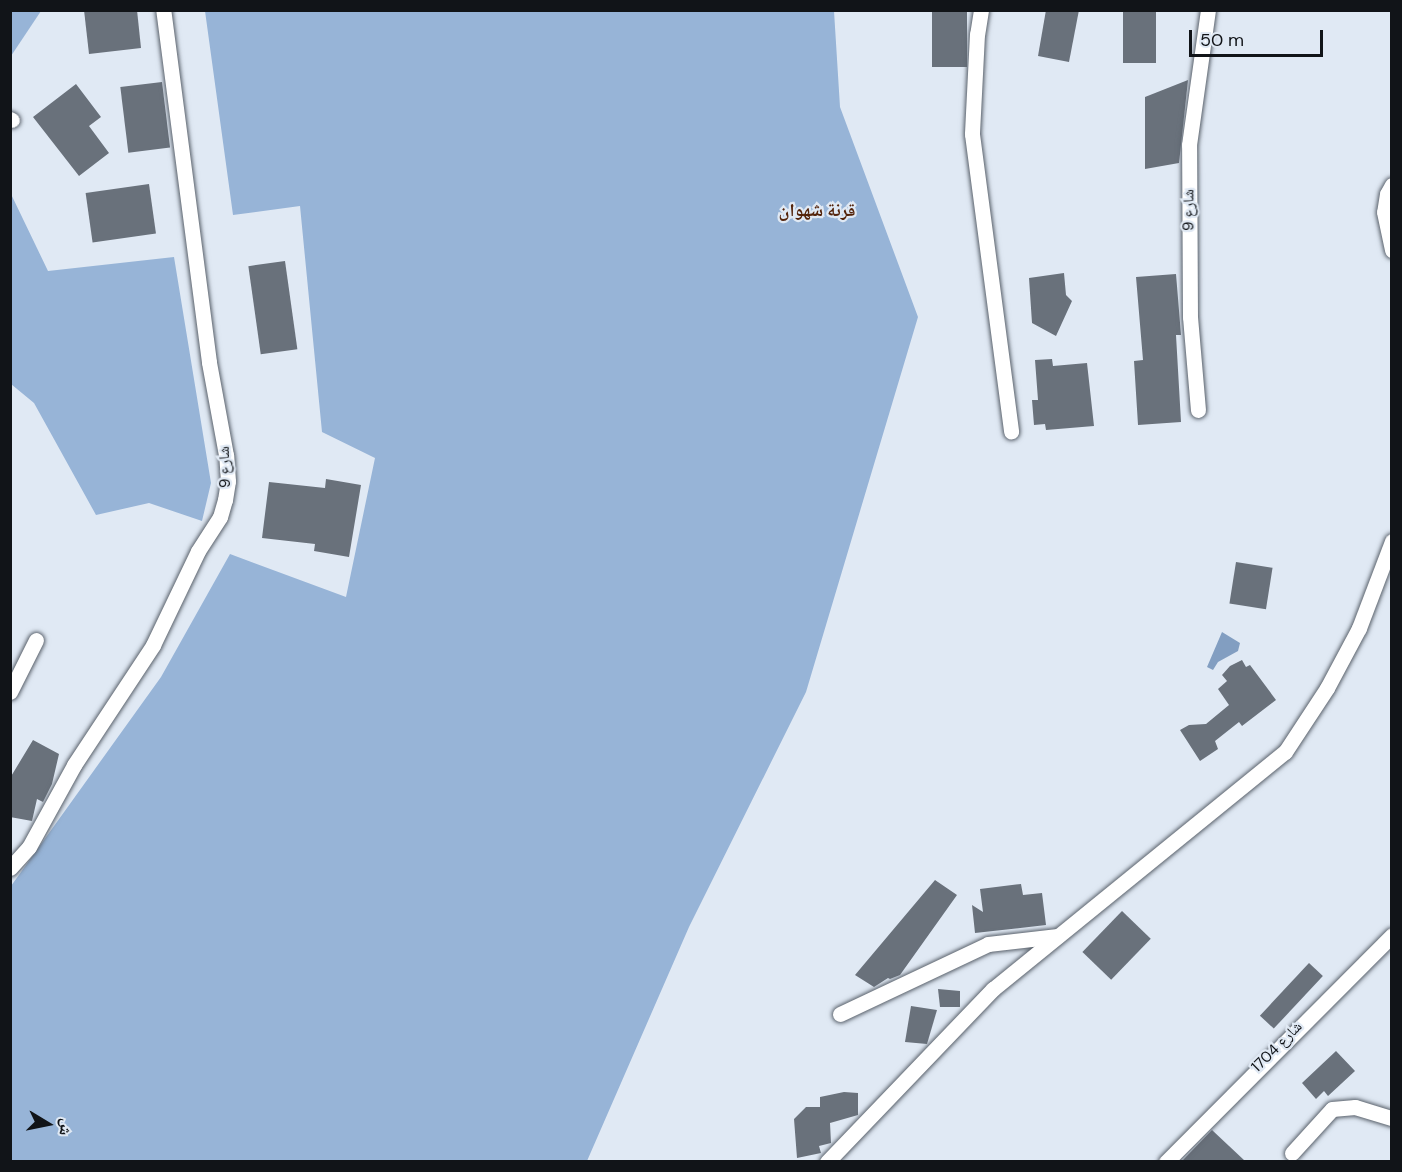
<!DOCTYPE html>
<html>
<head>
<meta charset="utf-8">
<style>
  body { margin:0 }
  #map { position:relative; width:1402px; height:1172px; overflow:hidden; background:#e0e9f4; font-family:"DM Sans","Noto Naskh Arabic",sans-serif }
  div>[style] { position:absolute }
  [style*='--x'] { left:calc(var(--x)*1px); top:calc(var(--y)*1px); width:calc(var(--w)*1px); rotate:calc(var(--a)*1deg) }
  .forest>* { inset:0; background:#97b4d7 }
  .water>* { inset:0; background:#829ec1 }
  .building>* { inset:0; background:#69717b; transform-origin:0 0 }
  .roads { filter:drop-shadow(0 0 2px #59616b) drop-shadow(0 0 2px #59616b) }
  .minor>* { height:15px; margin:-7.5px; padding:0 7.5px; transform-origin:7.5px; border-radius:7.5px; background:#fff }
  span { translate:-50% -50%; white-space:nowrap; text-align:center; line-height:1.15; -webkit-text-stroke:4.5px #e0e9f4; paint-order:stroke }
  .street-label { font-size:15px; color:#111418 }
  .quarter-label { font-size:18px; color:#53230a; font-weight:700 }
  .frame { position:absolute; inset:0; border:12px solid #111418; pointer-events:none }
  .north { position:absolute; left:18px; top:1094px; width:60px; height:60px; -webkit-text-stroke:4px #e0e9f4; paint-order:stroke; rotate:100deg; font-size:16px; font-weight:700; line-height:24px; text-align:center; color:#111418 }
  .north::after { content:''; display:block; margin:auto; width:21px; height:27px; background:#111418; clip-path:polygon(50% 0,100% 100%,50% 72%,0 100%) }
  .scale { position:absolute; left:1189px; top:30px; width:134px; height:27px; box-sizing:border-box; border:3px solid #111418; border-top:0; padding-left:8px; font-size:18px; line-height:21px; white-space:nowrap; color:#111418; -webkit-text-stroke:4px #e0e9f4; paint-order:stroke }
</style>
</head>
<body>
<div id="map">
  <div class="forest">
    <div style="clip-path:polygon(11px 10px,41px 11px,11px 56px,10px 11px)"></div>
    <div style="clip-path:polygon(205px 11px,834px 11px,840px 107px,918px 317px,806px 692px,689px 927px,587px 1161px,11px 1162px,11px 886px,161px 677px,230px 554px,346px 597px,375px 458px,322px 432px,300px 206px,233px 215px)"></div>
    <div style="clip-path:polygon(10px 192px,48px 271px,174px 257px,211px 483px,202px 521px,149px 503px,96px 515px,34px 403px,11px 384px)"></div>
  </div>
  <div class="water">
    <div style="clip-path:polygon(1222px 632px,1240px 643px,1238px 651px,1218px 662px,1213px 670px,1207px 667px)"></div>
  </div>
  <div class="building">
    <div style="clip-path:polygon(84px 10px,137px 10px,141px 48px,89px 54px)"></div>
    <div style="left:932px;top:10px;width:35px;height:57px"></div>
    <div style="clip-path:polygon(1046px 10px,1079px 10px,1069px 62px,1038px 56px)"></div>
    <div style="left:1123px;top:10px;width:33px;height:53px"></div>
    <div style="clip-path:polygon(1188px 80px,1179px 163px,1145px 169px,1145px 97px)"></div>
    <div style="left:162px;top:82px;width:66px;height:42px;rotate:83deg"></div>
    <div style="clip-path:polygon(76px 84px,101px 117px,89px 126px,109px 153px,79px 176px,33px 117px)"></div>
    <div style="left:149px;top:184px;width:50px;height:64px;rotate:82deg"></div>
    <div style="left:285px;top:261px;width:89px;height:37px;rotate:82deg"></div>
    <div style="clip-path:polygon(1064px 273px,1066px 295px,1072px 301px,1056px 336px,1032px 323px,1029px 278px)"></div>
    <div style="clip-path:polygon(1176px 274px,1181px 335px,1176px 335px,1181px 422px,1138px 425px,1134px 361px,1143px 360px,1136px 277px)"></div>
    <div style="clip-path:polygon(1052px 359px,1053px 366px,1087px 363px,1094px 426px,1046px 430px,1045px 424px,1034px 425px,1032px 400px,1038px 400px,1035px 360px)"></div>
    <div style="clip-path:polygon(326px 479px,361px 485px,349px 557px,314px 551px,315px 544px,262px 538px,269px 482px,325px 488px)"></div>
    <div style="left:1236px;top:562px;width:37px;height:42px;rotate:9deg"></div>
    <div style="clip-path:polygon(1242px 660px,1246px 667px,1250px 665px,1276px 700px,1242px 726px,1239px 722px,1215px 741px,1218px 749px,1200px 761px,1180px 730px,1189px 725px,1206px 724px,1229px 705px,1218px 689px,1227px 681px,1222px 675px,1230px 666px)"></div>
    <div style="clip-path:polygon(33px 740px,59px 754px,52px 784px,43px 802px,37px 799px,32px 821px,10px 817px,10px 778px)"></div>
    <div style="clip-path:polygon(935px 880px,957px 895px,900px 975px,890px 979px,888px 978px,874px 987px,855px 975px)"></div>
    <div style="clip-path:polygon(1021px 884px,1023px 895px,1042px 893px,1046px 925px,975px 933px,972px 905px,983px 912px,980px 889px)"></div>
    <div style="left:1122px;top:911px;width:40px;height:57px;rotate:44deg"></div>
    <div style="left:1309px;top:963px;width:19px;height:72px;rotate:43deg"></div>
    <div style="clip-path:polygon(938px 989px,960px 991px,960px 1007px,940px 1007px)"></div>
    <div style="clip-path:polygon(911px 1006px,937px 1010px,927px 1044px,905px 1042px)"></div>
    <div style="clip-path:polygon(1336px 1051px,1355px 1071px,1328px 1096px,1324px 1091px,1316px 1099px,1302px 1083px)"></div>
    <div style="clip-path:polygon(844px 1092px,858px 1093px,858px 1115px,830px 1123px,831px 1143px,819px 1146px,821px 1153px,797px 1158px,794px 1119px,806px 1107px,820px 1107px,820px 1097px)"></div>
    <div style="clip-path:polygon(1212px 1130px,1245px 1161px,1182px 1161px)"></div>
  </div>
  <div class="roads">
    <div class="minor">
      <div style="--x:981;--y:10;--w:24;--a:99"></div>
      <div style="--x:977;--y:34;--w:100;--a:92.9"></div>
      <div style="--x:972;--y:134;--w:300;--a:82.5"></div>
      <div style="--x:10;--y:119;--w:2;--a:27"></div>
      <div style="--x:1392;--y:185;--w:10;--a:119"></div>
      <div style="--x:1387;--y:194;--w:18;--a:99"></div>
      <div style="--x:1384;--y:212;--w:39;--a:78"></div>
      <div style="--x:1198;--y:410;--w:93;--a:-94.9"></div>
      <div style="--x:1190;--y:317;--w:172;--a:-90.3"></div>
      <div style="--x:1189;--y:145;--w:136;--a:-82"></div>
      <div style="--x:10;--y:692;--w:58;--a:-63.4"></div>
      <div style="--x:10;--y:868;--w:28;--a:-48"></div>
      <div style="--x:29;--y:847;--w:94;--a:-61.2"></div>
      <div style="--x:74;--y:765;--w:144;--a:-56.6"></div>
      <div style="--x:153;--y:645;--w:104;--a:-64.4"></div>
      <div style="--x:198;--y:551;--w:40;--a:-57.1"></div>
      <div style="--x:220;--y:517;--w:18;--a:-74"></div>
      <div style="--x:225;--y:500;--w:19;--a:-81"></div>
      <div style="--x:228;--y:481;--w:26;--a:-94"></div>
      <div style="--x:226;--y:455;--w:95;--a:-100.4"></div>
      <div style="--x:209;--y:362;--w:355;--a:-97.4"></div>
      <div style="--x:840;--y:1014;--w:164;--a:-25.3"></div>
      <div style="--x:988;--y:944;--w:70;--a:-6.5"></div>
      <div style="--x:1292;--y:1153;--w:59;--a:-47.7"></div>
      <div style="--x:1332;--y:1109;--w:23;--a:-5"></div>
      <div style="--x:1355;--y:1107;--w:39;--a:17"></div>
      <div style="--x:827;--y:1162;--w:240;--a:-46.2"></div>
      <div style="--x:993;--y:989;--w:376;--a:-39.1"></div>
      <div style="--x:1285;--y:752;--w:77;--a:-56.7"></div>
      <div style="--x:1327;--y:688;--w:68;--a:-61.9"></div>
      <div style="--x:1359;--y:628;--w:93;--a:-69.2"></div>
      <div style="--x:1166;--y:1162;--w:320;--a:-45.1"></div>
    </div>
  </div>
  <div class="street-label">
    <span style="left:1189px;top:210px;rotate:-90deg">شارع 9</span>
    <span style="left:225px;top:467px;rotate:-92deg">شارع 9</span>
    <span style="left:1277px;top:1047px;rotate:-45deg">شارع 1704</span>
  </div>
  <div class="quarter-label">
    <span style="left:817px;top:210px">قرنة شهوان</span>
  </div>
  <div class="frame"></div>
  <div class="north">ش</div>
  <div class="scale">50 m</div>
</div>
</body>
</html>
